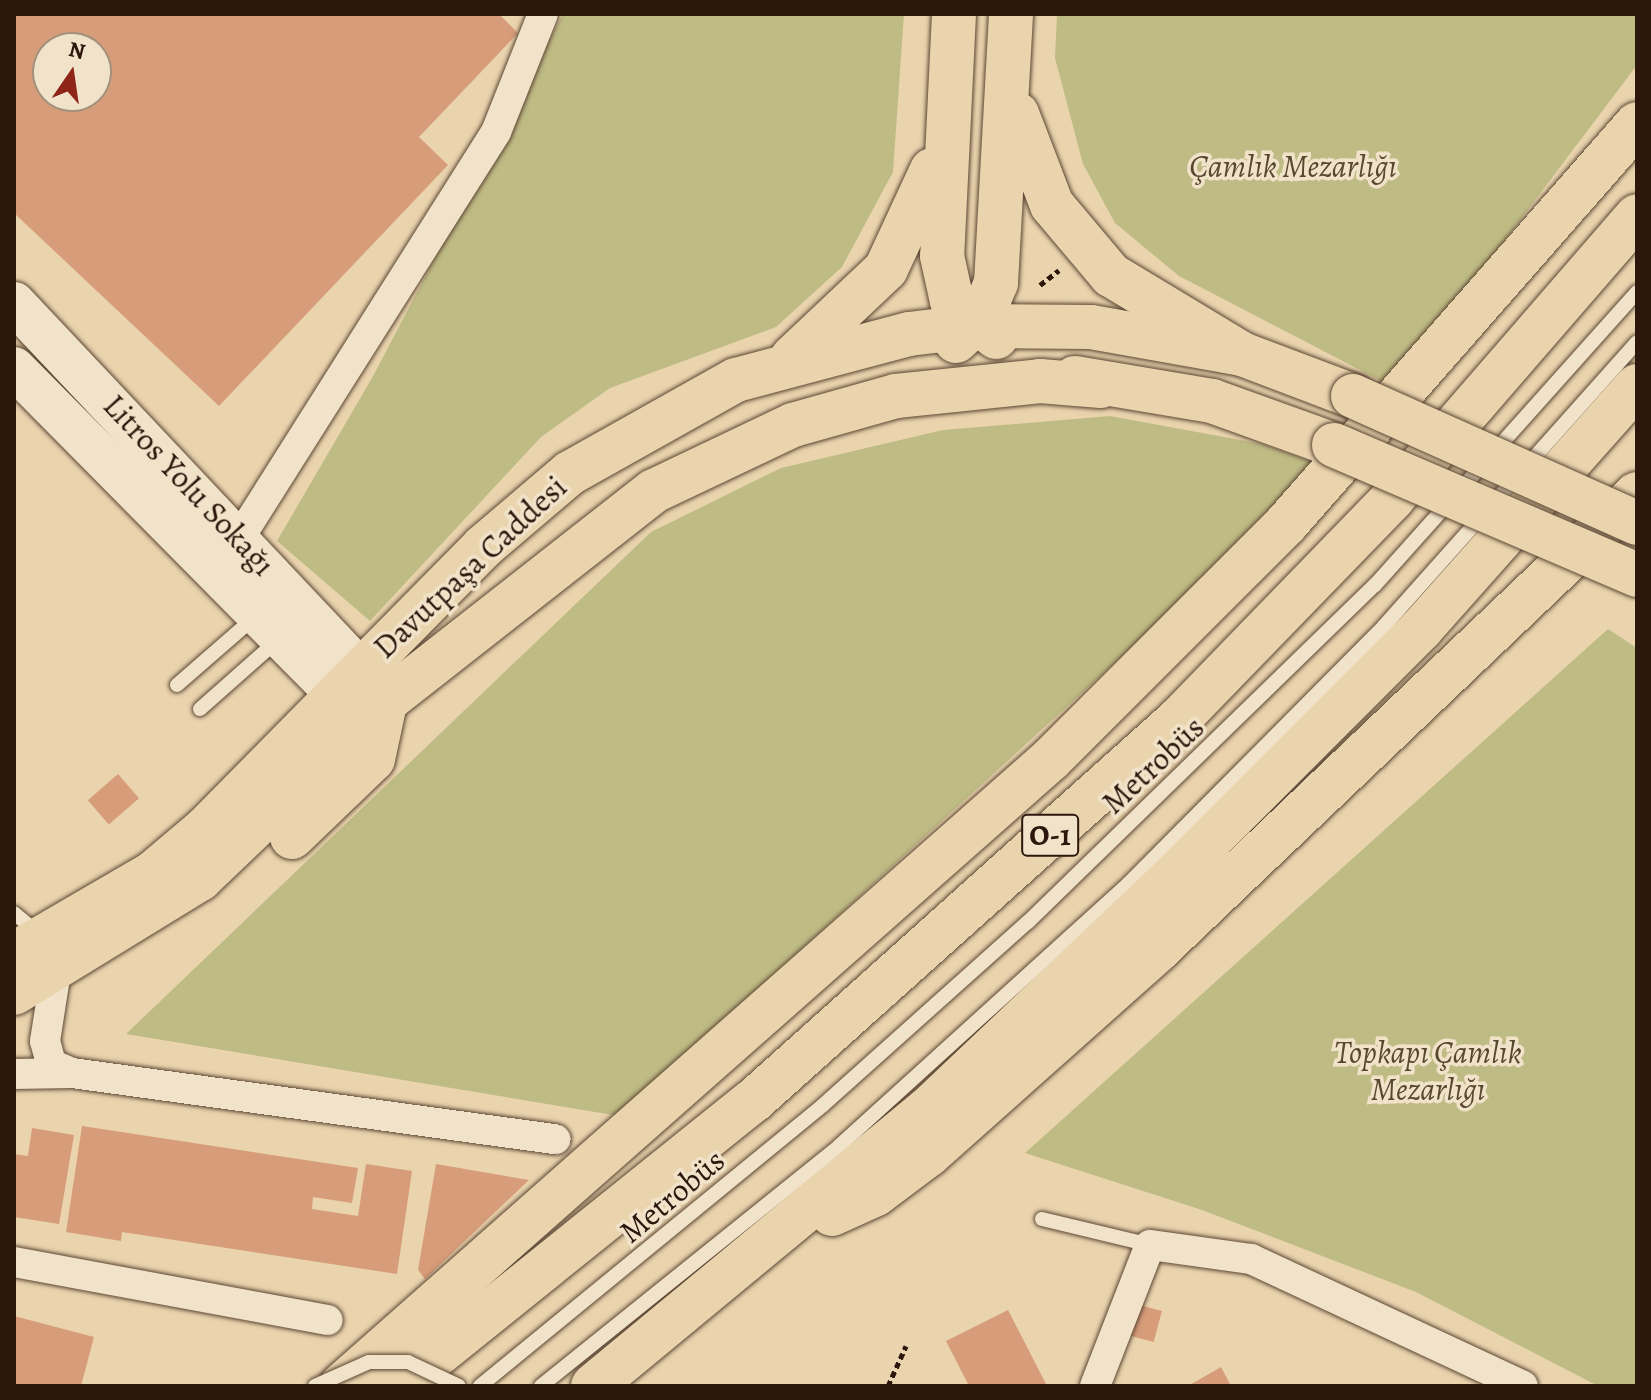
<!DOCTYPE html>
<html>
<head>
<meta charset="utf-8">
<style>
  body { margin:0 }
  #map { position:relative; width:1651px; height:1400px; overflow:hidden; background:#ead4ae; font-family:Alegreya,serif }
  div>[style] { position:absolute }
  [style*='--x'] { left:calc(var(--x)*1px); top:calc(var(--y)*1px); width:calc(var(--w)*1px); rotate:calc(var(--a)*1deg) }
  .green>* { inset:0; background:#bfbb85 }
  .building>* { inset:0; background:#d79c79; transform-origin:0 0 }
  .path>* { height:5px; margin-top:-2.5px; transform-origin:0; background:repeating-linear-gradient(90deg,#2d160c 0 6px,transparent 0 10px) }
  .roads { filter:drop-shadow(0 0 2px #5c4634) drop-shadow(0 0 2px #5c4634) }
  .lane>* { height:14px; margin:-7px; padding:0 7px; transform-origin:7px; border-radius:7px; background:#f1e3ca }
  .street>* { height:30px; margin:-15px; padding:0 15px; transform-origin:15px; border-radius:15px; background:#f1e3ca }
  .secondary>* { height:42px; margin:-21px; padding:0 21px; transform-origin:21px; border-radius:21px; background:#f1e3ca }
  .primary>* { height:44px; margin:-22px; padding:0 22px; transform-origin:22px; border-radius:22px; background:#ead4ae }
  .highway>* { height:44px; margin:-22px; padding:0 22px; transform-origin:22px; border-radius:22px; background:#ead4ae }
  .bridges { filter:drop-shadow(0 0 2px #5c4634) drop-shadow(0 0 2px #5c4634) }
  .lane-bridge>* { height:14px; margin:-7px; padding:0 7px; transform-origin:7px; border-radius:7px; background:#f1e3ca }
  .primary-bridge>* { height:44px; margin:-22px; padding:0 22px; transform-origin:22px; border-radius:22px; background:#ead4ae }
  span { translate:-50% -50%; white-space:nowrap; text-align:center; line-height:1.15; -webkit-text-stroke:7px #f1e3ca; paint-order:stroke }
  .shield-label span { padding:2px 6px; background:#f1e3ca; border:2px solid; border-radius:6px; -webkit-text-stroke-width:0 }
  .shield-label { font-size:30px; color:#2d160c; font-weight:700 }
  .park-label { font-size:32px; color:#594830; font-style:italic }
  .street-label { font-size:32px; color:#2d160c }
  .frame { position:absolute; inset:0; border:16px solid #2d160c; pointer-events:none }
  .north { position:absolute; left:32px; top:32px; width:80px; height:80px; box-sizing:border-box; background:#f1e3ca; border:2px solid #a3917e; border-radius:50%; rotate:13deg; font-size:22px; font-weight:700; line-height:32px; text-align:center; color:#2d160c }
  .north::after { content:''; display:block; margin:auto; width:28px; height:36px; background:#8f2418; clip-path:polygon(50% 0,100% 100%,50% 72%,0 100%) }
</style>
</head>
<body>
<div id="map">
  <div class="green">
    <div style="clip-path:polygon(563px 14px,904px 14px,893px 172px,842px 267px,776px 327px,610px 388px,541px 437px,370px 621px,277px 541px,372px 378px)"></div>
    <div style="clip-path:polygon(1057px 14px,1637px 14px,1637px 65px,1453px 309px,1387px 384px,1179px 276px,1115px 223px,1083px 164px,1055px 58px)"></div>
    <div style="clip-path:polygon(1110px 416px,1262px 444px,1315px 463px,1224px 563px,619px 1116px,126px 1034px,651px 532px,781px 468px,943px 430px)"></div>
    <div style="clip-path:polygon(1608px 629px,1637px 648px,1637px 1386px,1598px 1386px,1416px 1292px,1202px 1210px,1025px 1153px)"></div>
  </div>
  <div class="building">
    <div style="clip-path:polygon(evenodd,14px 14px,499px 14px,518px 33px,419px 137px,448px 165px,219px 406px,14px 213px,14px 14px,48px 48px,96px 48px,96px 96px,48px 96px,48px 48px)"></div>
    <div style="left:118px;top:774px;width:32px;height:40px;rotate:49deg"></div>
    <div style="clip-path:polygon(82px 1126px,358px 1168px,352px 1203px,313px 1197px,312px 1209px,358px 1216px,366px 1164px,412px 1171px,397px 1274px,122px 1232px,121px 1241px,66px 1232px)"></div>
    <div style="clip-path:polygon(32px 1128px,74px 1135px,59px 1224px,14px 1217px,14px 1154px,28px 1156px)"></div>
    <div style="clip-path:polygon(436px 1164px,529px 1180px,425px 1279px,418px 1270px)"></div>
    <div style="left:1132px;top:1303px;width:31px;height:32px;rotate:15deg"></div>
    <div style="clip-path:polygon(1008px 1310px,1047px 1386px,969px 1386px,946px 1341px)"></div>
    <div style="clip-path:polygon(14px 1316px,94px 1337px,81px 1386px,14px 1386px)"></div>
    <div style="clip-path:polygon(1221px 1367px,1231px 1386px,1188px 1386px)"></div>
  </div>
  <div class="path">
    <div style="--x:1040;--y:285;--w:24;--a:-38"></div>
    <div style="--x:888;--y:1386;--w:44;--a:-65.8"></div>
  </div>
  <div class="roads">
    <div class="lane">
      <div style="--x:177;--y:685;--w:105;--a:-41.1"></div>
      <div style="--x:200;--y:709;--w:104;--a:-41.5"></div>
      <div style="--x:14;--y:913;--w:31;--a:40"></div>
      <div style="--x:1042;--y:1219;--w:111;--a:13.5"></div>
      <div style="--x:480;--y:1386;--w:443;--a:-39.3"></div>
      <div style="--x:823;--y:1105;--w:275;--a:-41.8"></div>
      <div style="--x:1028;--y:922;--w:484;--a:-44.2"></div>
      <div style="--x:1375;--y:585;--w:393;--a:-48.2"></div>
      <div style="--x:541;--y:1386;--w:383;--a:-38.8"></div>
      <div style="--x:839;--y:1146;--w:391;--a:-42.2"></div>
      <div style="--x:1129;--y:883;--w:362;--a:-45.2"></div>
      <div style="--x:1384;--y:626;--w:380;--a:-48.3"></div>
    </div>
    <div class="street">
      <div style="--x:240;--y:537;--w:479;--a:-57.7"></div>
      <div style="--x:496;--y:132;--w:127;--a:-68.3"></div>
      <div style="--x:56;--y:971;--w:71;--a:98.9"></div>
      <div style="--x:45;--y:1041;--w:24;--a:75"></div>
      <div style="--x:51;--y:1064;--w:23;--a:23"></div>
      <div style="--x:14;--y:1074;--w:58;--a:-1"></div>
      <div style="--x:72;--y:1073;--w:488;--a:7.8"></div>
      <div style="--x:14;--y:1262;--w:319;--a:10.5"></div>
      <div style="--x:1095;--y:1386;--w:151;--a:-68.7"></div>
      <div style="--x:1150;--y:1245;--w:102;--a:7.9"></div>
      <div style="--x:1251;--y:1259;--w:300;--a:25"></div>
    </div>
    <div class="secondary">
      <div style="--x:14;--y:303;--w:504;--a:46.69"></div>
      <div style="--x:14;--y:368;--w:458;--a:45.3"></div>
    </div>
    <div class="primary">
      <div style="--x:954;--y:14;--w:242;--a:92.8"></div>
      <div style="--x:942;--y:256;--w:46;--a:77.5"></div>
      <div style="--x:952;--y:301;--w:57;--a:39.3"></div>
      <div style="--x:1017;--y:114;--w:97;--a:69"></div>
      <div style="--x:1052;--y:205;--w:92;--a:49.9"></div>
      <div style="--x:1111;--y:275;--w:153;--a:31.1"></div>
      <div style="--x:1242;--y:354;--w:119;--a:20.7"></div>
      <div style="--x:956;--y:341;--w:35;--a:-43"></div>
      <div style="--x:982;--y:317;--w:37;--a:-68"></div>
      <div style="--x:996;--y:283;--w:269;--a:-86.8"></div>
      <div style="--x:792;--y:358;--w:129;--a:-43.4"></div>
      <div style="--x:886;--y:269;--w:109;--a:-65.1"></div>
      <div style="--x:1075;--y:378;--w:139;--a:9.5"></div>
      <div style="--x:1212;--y:401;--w:130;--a:19.8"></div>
      <div style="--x:292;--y:837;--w:112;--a:-43.9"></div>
      <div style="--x:373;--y:759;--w:57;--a:-77.9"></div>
      <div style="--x:14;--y:954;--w:161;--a:-30.2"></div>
      <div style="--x:153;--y:873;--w:70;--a:-40.3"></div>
      <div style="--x:206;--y:828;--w:395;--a:-45.4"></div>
      <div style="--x:483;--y:547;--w:114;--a:-40.4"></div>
      <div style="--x:570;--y:473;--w:190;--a:-29.3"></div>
      <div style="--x:736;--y:380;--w:179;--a:-14.9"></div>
      <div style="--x:909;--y:334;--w:66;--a:-6.9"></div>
      <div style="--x:975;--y:326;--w:116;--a:0.5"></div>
      <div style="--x:1091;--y:327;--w:153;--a:10.1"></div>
      <div style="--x:14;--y:993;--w:218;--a:-31.5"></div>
      <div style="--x:200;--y:879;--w:257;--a:-43.7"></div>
      <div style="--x:386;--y:701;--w:340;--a:-38.1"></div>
      <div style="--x:654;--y:491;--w:154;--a:-25.4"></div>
      <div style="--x:793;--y:425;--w:107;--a:-15.7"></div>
      <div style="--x:896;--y:396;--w:145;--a:-5.9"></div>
      <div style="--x:1040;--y:381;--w:61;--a:4.7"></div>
    </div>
    <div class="highway">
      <div style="--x:832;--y:1214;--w:48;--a:-24.4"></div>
      <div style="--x:876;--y:1194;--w:65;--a:-36.9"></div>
      <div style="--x:928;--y:1155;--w:310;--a:-41.7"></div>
      <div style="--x:1159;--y:949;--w:660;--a:-43.59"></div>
      <div style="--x:341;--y:1386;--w:947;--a:-41.45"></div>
      <div style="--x:1051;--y:759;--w:332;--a:-45"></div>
      <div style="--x:1286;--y:524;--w:532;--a:-48.73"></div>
      <div style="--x:398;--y:1386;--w:455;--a:-38.8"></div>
      <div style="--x:753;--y:1101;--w:572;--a:-41.88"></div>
      <div style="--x:1179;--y:719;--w:306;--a:-45.9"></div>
      <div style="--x:1392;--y:499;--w:374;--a:-49.1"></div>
      <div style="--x:593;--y:1386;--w:433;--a:-39.6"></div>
      <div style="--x:927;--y:1110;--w:353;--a:-43.5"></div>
      <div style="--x:1183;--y:867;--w:337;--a:-45"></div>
      <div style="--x:1421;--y:629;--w:325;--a:-48.4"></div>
    </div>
  </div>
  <div class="bridges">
    <div class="lane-bridge">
      <div style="--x:315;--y:1386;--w:59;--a:-24"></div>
      <div style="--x:369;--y:1362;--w:39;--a:0"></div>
      <div style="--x:408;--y:1362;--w:56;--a:25.2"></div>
    </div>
    <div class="primary-bridge">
      <div style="--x:1353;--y:396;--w:311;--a:24.1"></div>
      <div style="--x:1334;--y:445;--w:330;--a:23.2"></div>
    </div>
  </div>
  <div class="shield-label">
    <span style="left:1050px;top:835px">O-1</span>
  </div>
  <div class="park-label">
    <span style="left:1293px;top:166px">Çamlık Mezarlığı</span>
    <span style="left:1428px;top:1071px">Topkapı Çamlık<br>Mezarlığı</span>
  </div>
  <div class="street-label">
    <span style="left:189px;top:485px;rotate:47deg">Litros Yolu Sokağı</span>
    <span style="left:470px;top:567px;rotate:-43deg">Davutpaşa Caddesi</span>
    <span style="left:1153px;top:765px;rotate:-43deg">Metrobüs</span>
    <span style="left:672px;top:1196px;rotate:-40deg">Metrobüs</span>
  </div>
  <div class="frame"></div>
  <div class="north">N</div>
</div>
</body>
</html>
